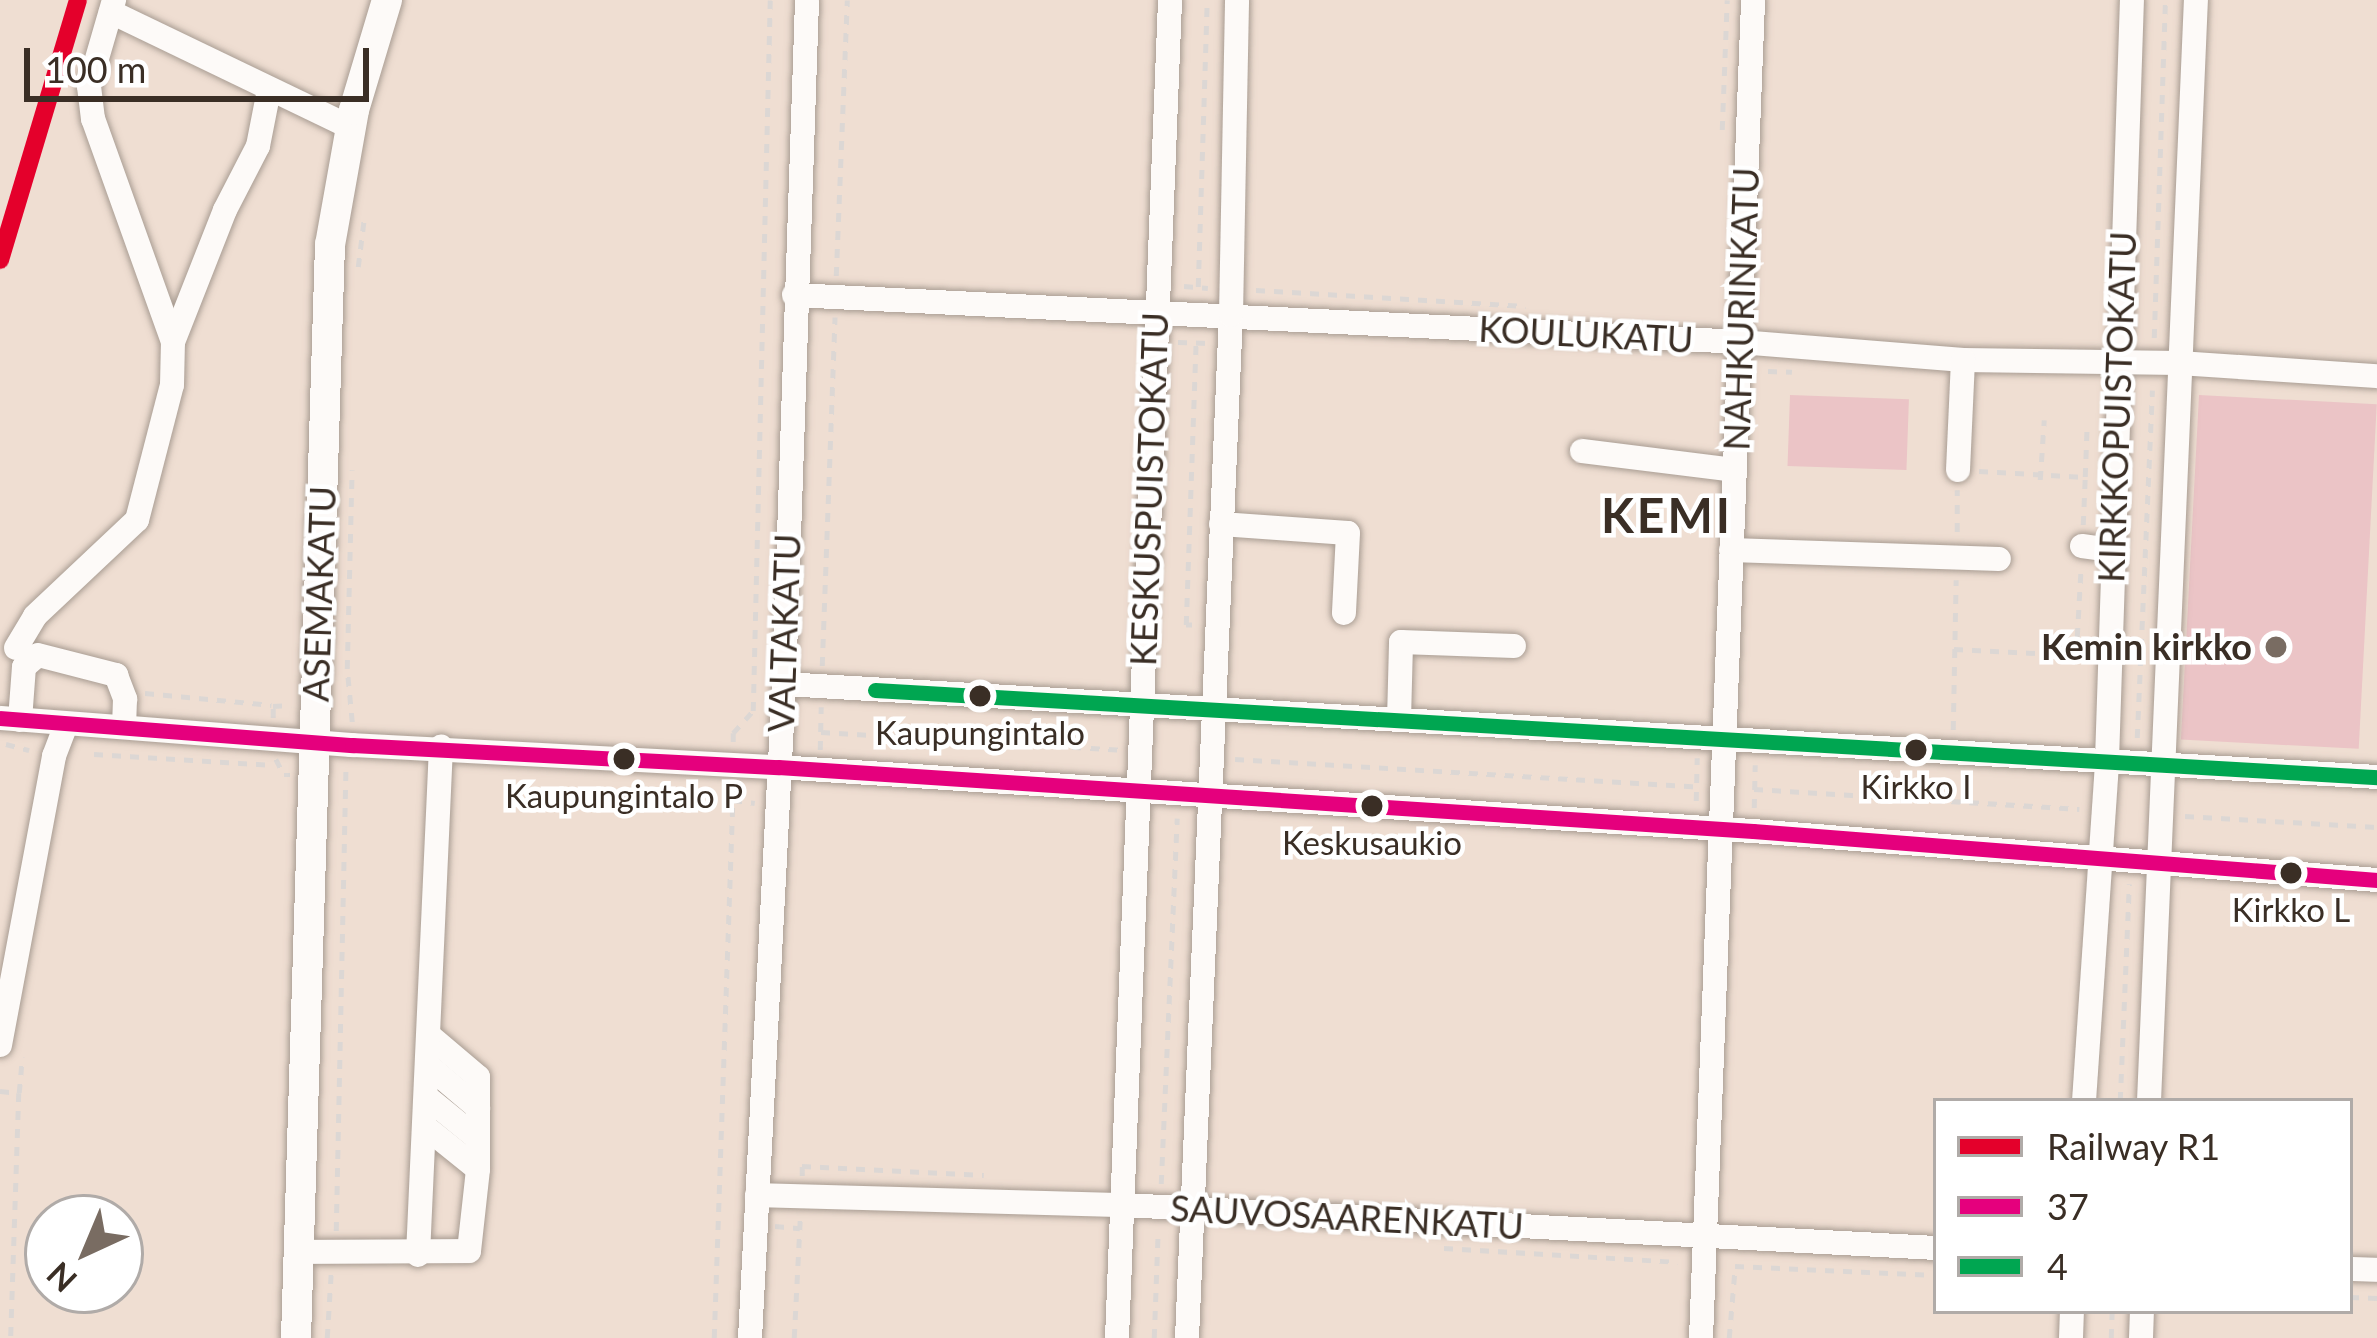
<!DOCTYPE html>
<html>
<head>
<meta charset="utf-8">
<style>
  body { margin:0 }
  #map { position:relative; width:2377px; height:1338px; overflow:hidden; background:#efded2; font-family:Lato,sans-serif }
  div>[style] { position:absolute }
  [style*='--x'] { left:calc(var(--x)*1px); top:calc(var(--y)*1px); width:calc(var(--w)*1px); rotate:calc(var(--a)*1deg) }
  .green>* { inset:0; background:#ebc4c6; transform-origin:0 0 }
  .path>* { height:4.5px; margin-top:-2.25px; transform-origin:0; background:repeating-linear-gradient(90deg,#dcd7d4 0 9px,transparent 0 18px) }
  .roads { filter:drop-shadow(0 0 3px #a99d93) drop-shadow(0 0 3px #a99d93) }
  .minor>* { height:24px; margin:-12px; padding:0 12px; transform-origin:12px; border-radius:12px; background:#fdfaf8 }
  .major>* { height:30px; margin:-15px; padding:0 15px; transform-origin:15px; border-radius:15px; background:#fdfaf8 }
  .bus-1>* { height:15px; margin:-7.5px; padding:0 7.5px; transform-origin:7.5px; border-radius:7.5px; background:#e5007d }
  .bus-2>* { height:15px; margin:-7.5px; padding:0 7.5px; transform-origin:7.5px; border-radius:7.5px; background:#00a651 }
  .rail-1>* { height:18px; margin:-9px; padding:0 9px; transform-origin:9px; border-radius:9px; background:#e4002b }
  .dots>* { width:33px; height:33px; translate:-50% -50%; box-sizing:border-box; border:6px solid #fff; border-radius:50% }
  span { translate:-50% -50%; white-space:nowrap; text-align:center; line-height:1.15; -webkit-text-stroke:9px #fff; paint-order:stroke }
  .bus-label { font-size:33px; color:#3a2e25 }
  .street-label { font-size:36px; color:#3a2e25 }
  .poi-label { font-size:36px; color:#3a2e25; font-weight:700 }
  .right { translate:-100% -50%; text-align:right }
  .district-label { font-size:48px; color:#3a2e25; font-weight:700; letter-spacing:3px }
  .legend { position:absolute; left:1933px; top:1098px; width:420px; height:216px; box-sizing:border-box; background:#fff; border:3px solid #b0aba8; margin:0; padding:15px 21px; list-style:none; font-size:36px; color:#3a2e25 }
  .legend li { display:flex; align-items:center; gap:24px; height:60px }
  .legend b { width:60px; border:3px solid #b0aba8 }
  .north { position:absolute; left:24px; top:1194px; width:120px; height:120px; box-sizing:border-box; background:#fff; border:3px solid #b0aba8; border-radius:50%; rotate:224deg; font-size:33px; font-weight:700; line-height:48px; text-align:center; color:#3a2e25 }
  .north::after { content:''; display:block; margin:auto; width:42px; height:54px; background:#796c62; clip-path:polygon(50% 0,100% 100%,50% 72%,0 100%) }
  .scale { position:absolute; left:24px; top:48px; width:345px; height:54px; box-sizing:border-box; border:6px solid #3a2e25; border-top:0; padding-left:15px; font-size:36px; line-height:42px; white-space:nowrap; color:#3a2e25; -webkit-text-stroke:9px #fff; paint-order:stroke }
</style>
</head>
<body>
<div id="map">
  <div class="green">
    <div style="left:1790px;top:395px;width:119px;height:71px;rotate:2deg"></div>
    <div style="left:2199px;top:395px;width:178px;height:345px;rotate:3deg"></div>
  </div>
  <div class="path">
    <div style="--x:1722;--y:130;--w:130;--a:-87.8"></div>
    <div style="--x:358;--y:267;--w:48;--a:-82.9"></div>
    <div style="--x:836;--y:276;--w:276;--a:-87.7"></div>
    <div style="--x:1184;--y:286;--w:24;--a:5"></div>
    <div style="--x:1198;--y:287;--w:287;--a:-88.2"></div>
    <div style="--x:1256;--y:290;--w:270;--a:3.4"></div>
    <div style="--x:2154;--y:338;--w:338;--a:-88.1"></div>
    <div style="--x:1178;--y:342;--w:31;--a:2"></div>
    <div style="--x:1768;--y:371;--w:24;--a:2"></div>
    <div style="--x:1979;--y:471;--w:106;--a:3.2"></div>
    <div style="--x:2085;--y:477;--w:54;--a:-87.9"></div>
    <div style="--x:2040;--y:480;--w:60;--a:-86.2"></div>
    <div style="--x:2083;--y:525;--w:48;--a:-87.6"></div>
    <div style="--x:1957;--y:532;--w:42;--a:-90"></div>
    <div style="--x:1192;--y:625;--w:6;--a:180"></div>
    <div style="--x:1186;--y:625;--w:283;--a:-88"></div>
    <div style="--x:1954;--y:649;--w:122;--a:2.8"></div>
    <div style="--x:2076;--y:655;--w:89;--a:-86.8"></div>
    <div style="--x:822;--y:666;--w:349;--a:-87.9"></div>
    <div style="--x:145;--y:693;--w:127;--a:5.4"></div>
    <div style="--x:273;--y:718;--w:12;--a:-90"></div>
    <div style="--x:273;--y:706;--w:18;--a:-3"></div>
    <div style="--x:352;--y:722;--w:53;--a:-95.4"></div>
    <div style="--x:347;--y:669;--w:199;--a:-88.6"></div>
    <div style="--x:1953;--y:730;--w:150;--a:-88.9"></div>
    <div style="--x:821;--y:732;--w:300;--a:3.4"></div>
    <div style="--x:2137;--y:738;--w:348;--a:-87.5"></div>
    <div style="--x:733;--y:742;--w:9;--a:-90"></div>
    <div style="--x:733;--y:733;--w:30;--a:-48"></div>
    <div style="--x:753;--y:711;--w:711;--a:-88.63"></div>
    <div style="--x:6;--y:744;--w:24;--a:15"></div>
    <div style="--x:820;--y:750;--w:43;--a:-88.7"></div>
    <div style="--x:94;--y:754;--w:180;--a:3.5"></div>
    <div style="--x:276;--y:759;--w:18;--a:63"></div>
    <div style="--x:284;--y:775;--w:6;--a:0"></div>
    <div style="--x:1235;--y:759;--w:462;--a:3.4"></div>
    <div style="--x:1754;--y:789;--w:326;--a:3.5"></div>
    <div style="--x:733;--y:800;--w:22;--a:8"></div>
    <div style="--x:1696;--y:801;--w:43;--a:-88.7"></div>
    <div style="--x:1754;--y:808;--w:43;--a:-88.7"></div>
    <div style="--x:2185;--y:816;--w:192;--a:3.3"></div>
    <div style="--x:0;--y:1091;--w:19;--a:6"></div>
    <div style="--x:19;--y:1093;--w:245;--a:91.9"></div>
    <div style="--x:19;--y:1093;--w:36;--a:-85"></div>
    <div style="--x:2120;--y:1101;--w:217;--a:-87.6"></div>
    <div style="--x:802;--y:1176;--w:10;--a:-90"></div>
    <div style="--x:802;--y:1166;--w:182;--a:2.8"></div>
    <div style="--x:1161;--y:1184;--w:366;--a:-87.5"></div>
    <div style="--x:775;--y:1226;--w:25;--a:5"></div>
    <div style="--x:336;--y:1231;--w:462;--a:-88.8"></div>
    <div style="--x:1444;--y:1248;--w:234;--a:3.4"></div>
    <div style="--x:2350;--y:1297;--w:27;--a:2"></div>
    <div style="--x:327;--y:1338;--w:66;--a:-86.5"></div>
    <div style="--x:714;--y:1338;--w:549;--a:-88.02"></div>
    <div style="--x:794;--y:1338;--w:120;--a:-87.1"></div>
    <div style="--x:1154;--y:1338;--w:107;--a:-87.9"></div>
    <div style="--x:1729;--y:1338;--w:72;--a:-85.2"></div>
    <div style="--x:1735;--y:1266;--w:201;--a:2.6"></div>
    <div style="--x:2111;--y:1338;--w:27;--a:-88"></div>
  </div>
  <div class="roads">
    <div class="minor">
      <div style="--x:111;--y:12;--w:265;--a:25.7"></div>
      <div style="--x:794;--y:295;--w:947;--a:2.84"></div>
      <div style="--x:1740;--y:342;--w:224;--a:4.6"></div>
      <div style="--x:1963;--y:360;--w:216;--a:0.8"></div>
      <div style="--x:2179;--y:363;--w:198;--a:3.8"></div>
      <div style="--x:173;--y:342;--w:142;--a:-68.5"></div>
      <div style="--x:225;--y:210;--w:72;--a:-62.7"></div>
      <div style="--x:258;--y:146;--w:57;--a:-78.9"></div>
      <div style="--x:1582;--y:451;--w:153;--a:7.1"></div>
      <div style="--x:1958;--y:470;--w:110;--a:-87.4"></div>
      <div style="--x:1221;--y:524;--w:127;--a:4.1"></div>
      <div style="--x:1348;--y:533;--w:80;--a:92.9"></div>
      <div style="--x:2082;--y:546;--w:30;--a:8"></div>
      <div style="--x:1731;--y:550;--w:268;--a:1.9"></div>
      <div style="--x:16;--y:648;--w:37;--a:-59"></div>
      <div style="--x:35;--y:616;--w:140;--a:-43.3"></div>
      <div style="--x:137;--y:520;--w:139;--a:-75.5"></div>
      <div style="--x:172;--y:385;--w:43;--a:-88.7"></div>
      <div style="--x:173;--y:342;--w:237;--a:-109.7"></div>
      <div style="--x:93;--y:119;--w:33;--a:-97"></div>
      <div style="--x:89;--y:86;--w:90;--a:-73.8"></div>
      <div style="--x:784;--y:684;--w:1596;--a:3.34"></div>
      <div style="--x:0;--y:718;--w:353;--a:4.4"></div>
      <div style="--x:352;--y:745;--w:427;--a:3"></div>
      <div style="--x:778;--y:767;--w:977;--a:3.76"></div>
      <div style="--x:1753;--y:831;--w:626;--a:4.49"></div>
      <div style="--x:20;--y:720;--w:53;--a:-85.7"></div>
      <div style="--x:24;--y:667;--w:18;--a:-41"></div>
      <div style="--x:38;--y:655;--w:81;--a:14.4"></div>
      <div style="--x:116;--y:675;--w:26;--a:69"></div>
      <div style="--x:125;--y:699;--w:27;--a:92"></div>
      <div style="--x:1399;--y:720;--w:78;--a:-88.5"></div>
      <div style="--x:1401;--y:642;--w:113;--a:2"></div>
      <div style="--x:0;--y:1045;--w:294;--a:-79.4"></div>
      <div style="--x:54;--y:756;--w:31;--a:-69"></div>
      <div style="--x:431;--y:1068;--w:62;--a:40.4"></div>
      <div style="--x:429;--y:1099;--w:63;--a:39.2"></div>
      <div style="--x:2084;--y:1101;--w:342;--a:-86.1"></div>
      <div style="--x:2107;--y:760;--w:760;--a:-88.12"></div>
      <div style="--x:2149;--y:1101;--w:1102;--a:-87.56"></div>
      <div style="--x:428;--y:1129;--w:64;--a:38.7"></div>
      <div style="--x:757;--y:1195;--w:367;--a:1.6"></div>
      <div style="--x:1124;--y:1205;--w:813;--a:3.03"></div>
      <div style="--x:299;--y:1252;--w:170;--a:-0.3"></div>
      <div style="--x:469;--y:1251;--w:82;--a:-83.7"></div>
      <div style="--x:478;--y:1169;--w:92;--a:-90"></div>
      <div style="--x:478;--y:1077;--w:60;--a:-139.7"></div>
      <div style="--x:418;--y:1255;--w:509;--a:-87.41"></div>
      <div style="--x:2350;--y:1269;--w:27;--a:2"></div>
      <div style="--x:750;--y:1338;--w:655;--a:-87.02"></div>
      <div style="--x:784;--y:684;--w:684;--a:-88.07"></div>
      <div style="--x:1117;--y:1338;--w:1339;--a:-87.73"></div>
      <div style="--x:1187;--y:1338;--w:1024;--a:-87.54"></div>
      <div style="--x:1231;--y:315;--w:315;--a:-88.9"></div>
      <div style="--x:1701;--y:1338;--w:1339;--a:-87.77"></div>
      <div style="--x:2071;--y:1338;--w:27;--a:-88"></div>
      <div style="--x:2141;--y:1338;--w:27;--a:-88"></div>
    </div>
    <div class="major">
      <div style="--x:296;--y:1338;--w:1094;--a:-88.22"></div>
      <div style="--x:330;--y:245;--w:137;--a:-79.9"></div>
      <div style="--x:354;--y:110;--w:115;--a:-73.3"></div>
    </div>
  </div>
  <div class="bus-1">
    <div style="--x:0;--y:718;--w:353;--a:4.4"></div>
    <div style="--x:352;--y:745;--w:427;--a:3"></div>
    <div style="--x:778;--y:767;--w:977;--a:3.76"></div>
    <div style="--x:1753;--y:831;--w:626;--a:4.49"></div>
  </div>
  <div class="bus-2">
    <div style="--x:875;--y:690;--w:1505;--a:3.32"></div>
  </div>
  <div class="rail-1">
    <div style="--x:0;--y:260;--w:271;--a:-73.3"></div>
  </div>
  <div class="dots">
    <div style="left:2276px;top:647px;background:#796c62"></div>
    <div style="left:980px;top:696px;background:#3a2e25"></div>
    <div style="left:1916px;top:750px;background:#3a2e25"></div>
    <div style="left:624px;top:759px;background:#3a2e25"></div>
    <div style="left:1372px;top:806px;background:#3a2e25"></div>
    <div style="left:2291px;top:873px;background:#3a2e25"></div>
  </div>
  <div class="bus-label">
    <span style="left:980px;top:733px">Kaupungintalo</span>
    <span style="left:1916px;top:787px">Kirkko I</span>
    <span style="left:624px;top:796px">Kaupungintalo P</span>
    <span style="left:1372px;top:843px">Keskusaukio</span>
    <span style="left:2291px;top:910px">Kirkko L</span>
  </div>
  <div class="street-label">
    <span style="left:1741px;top:309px;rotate:-88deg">NAHKURINKATU</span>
    <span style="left:1586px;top:334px;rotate:3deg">KOULUKATU</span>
    <span style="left:2117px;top:407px;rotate:-88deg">KIRKKOPUISTOKATU</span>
    <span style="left:1149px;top:489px;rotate:-88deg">KESKUSPUISTOKATU</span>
    <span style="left:319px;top:594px;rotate:-88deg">ASEMAKATU</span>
    <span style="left:784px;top:633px;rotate:-88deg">VALTAKATU</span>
    <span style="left:1347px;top:1217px;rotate:3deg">SAUVOSAARENKATU</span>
  </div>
  <div class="poi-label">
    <span class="right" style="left:2252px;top:647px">Kemin kirkko</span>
  </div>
  <div class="district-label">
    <span style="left:1667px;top:515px">KEMI</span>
  </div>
  <ul class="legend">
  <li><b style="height:15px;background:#e4002b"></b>Railway R1</li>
  <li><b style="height:15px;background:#e5007d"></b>37</li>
  <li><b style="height:15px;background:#00a651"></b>4</li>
  </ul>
  <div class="north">N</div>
  <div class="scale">100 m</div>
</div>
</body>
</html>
